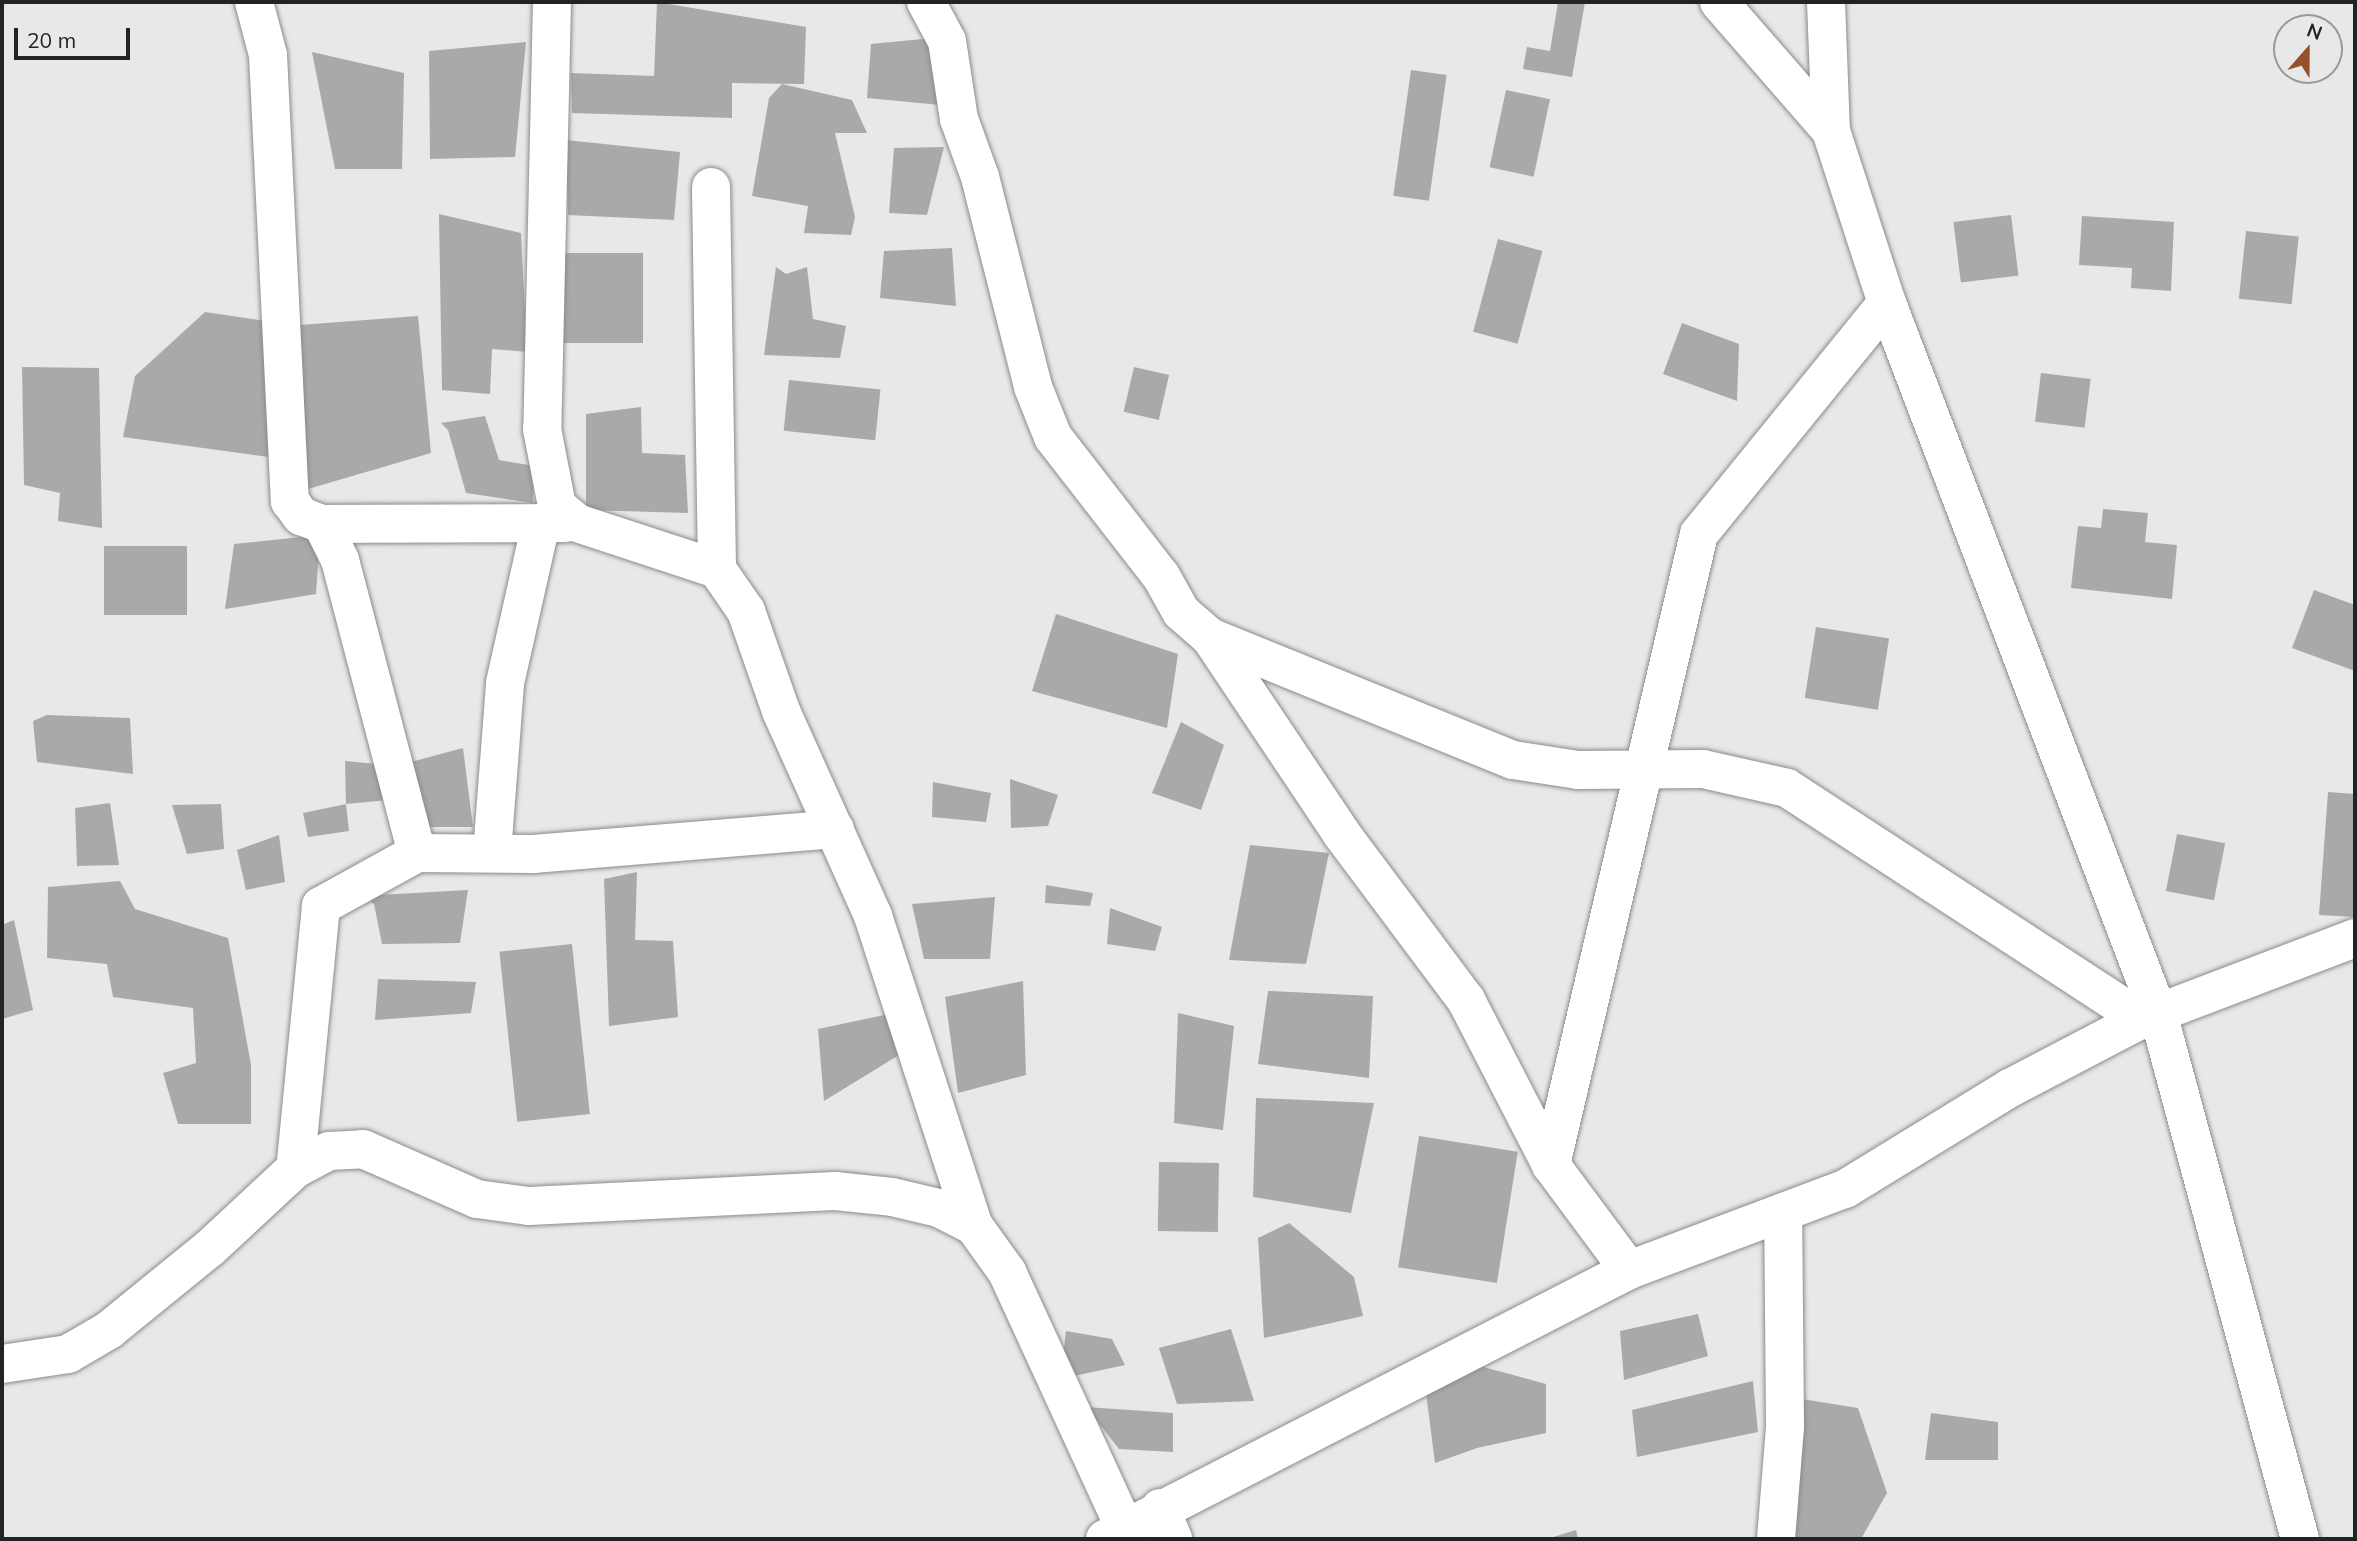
<!DOCTYPE html>
<html>
<head>
<meta charset="utf-8">
<style>
  body { margin:0 }
  #map { position:relative; width:2357px; height:1541px; overflow:hidden; background:#e7e8ea; font-family:Mulish,sans-serif }
  div>[style] { position:absolute }
  [style*='--x'] { left:calc(var(--x)*1px); top:calc(var(--y)*1px); width:calc(var(--w)*1px); rotate:calc(var(--a)*1deg) }
  .building>* { inset:0; background:#a9a9ab; transform-origin:0 0 }
  .roads { filter:drop-shadow(0 0 2px #8a8b8c) drop-shadow(0 0 2px #8a8b8c) }
  .minor>* { height:38px; margin:-19px; padding:0 19px; transform-origin:19px; border-radius:19px; background:#fff }
  span { translate:-50% -50%; white-space:nowrap; text-align:center; line-height:1.15; -webkit-text-stroke:6px #e7e8ea; paint-order:stroke }
  .frame { position:absolute; inset:0; border:4px solid #232324; pointer-events:none }
  .north { position:absolute; left:2273px; top:14px; width:70px; height:70px; box-sizing:border-box; background:#e7e8ea; border:2px solid #99999b; border-radius:50%; rotate:21deg; font-size:19px; font-weight:700; line-height:28px; text-align:center; color:#232324 }
  .north::after { content:''; display:block; margin:auto; width:24px; height:32px; background:#98522a; clip-path:polygon(50% 0,100% 100%,50% 72%,0 100%) }
  .scale { position:absolute; left:14px; top:28px; width:116px; height:32px; box-sizing:border-box; border:4px solid #232324; border-top:0; padding-left:9px; font-size:21px; line-height:24px; white-space:nowrap; color:#232324; -webkit-text-stroke:5px #e7e8ea; paint-order:stroke }
</style>
</head>
<body>
<div id="map">
  <div class="building">
    <div style="clip-path:polygon(657px 2px,806px 27px,804px 84px,732px 83px,732px 118px,572px 113px,571px 73px,654px 76px)"></div>
    <div style="clip-path:polygon(1558px 2px,1585px 2px,1572px 77px,1523px 69px,1527px 47px,1550px 51px)"></div>
    <div style="clip-path:polygon(933px 38px,940px 105px,867px 98px,871px 44px)"></div>
    <div style="clip-path:polygon(526px 42px,515px 157px,430px 159px,429px 51px)"></div>
    <div style="clip-path:polygon(312px 52px,404px 73px,402px 169px,335px 169px)"></div>
    <div style="left:1411px;top:70px;width:36px;height:127px;rotate:8deg"></div>
    <div style="clip-path:polygon(782px 84px,852px 100px,867px 133px,835px 133px,855px 217px,851px 235px,804px 233px,808px 206px,752px 196px,769px 98px)"></div>
    <div style="left:1506px;top:90px;width:45px;height:79px;rotate:12deg"></div>
    <div style="clip-path:polygon(566px 140px,680px 152px,674px 220px,568px 215px)"></div>
    <div style="clip-path:polygon(944px 147px,927px 215px,889px 213px,894px 148px)"></div>
    <div style="clip-path:polygon(439px 214px,521px 233px,527px 352px,492px 349px,490px 394px,442px 390px)"></div>
    <div style="left:2011px;top:215px;width:61px;height:58px;rotate:83deg"></div>
    <div style="clip-path:polygon(2082px 216px,2174px 222px,2171px 291px,2131px 288px,2132px 268px,2079px 265px)"></div>
    <div style="left:2246px;top:231px;width:53px;height:68px;rotate:6deg"></div>
    <div style="left:1498px;top:239px;width:46px;height:96px;rotate:15deg"></div>
    <div style="clip-path:polygon(952px 248px,956px 306px,880px 298px,884px 251px)"></div>
    <div style="left:559px;top:253px;width:84px;height:90px"></div>
    <div style="clip-path:polygon(776px 267px,786px 274px,807px 267px,813px 319px,846px 326px,840px 358px,764px 355px)"></div>
    <div style="clip-path:polygon(205px 312px,273px 322px,276px 458px,123px 437px,135px 376px)"></div>
    <div style="clip-path:polygon(418px 316px,431px 453px,308px 489px,300px 325px)"></div>
    <div style="clip-path:polygon(1682px 323px,1739px 344px,1737px 401px,1663px 374px)"></div>
    <div style="clip-path:polygon(22px 367px,99px 368px,102px 528px,58px 521px,60px 493px,24px 485px)"></div>
    <div style="left:1134px;top:367px;width:36px;height:46px;rotate:13deg"></div>
    <div style="left:2041px;top:373px;width:50px;height:49px;rotate:7deg"></div>
    <div style="left:789px;top:380px;width:92px;height:51px;rotate:6deg"></div>
    <div style="clip-path:polygon(641px 407px,642px 453px,685px 455px,688px 513px,586px 510px,586px 414px)"></div>
    <div style="clip-path:polygon(485px 416px,499px 460px,534px 466px,533px 503px,466px 493px,448px 430px,441px 423px)"></div>
    <div style="clip-path:polygon(2103px 509px,2148px 513px,2145px 542px,2177px 545px,2172px 599px,2071px 588px,2078px 526px,2101px 528px)"></div>
    <div style="clip-path:polygon(320px 535px,316px 594px,225px 609px,234px 544px)"></div>
    <div style="left:104px;top:546px;width:83px;height:69px"></div>
    <div style="clip-path:polygon(2314px 590px,2355px 605px,2355px 671px,2292px 648px)"></div>
    <div style="clip-path:polygon(1056px 614px,1178px 654px,1167px 728px,1032px 691px)"></div>
    <div style="left:1816px;top:627px;width:74px;height:72px;rotate:9deg"></div>
    <div style="clip-path:polygon(47px 715px,130px 718px,133px 774px,37px 762px,33px 721px)"></div>
    <div style="clip-path:polygon(1181px 722px,1224px 745px,1201px 810px,1152px 793px)"></div>
    <div style="clip-path:polygon(463px 748px,473px 827px,421px 827px,411px 762px)"></div>
    <div style="clip-path:polygon(345px 761px,387px 765px,388px 800px,346px 804px,349px 831px,308px 837px,303px 813px,346px 804px)"></div>
    <div style="clip-path:polygon(1010px 779px,1058px 795px,1048px 826px,1011px 828px)"></div>
    <div style="clip-path:polygon(933px 782px,991px 793px,986px 822px,932px 817px)"></div>
    <div style="clip-path:polygon(2328px 792px,2355px 794px,2355px 917px,2319px 915px)"></div>
    <div style="clip-path:polygon(110px 803px,119px 865px,77px 866px,75px 808px)"></div>
    <div style="clip-path:polygon(221px 804px,224px 849px,187px 854px,172px 805px)"></div>
    <div style="left:2177px;top:834px;width:49px;height:58px;rotate:11deg"></div>
    <div style="clip-path:polygon(279px 835px,285px 882px,246px 890px,237px 850px)"></div>
    <div style="clip-path:polygon(1250px 845px,1329px 853px,1306px 964px,1229px 960px)"></div>
    <div style="clip-path:polygon(637px 872px,635px 940px,673px 941px,678px 1017px,609px 1026px,604px 879px)"></div>
    <div style="clip-path:polygon(120px 881px,135px 909px,228px 938px,251px 1065px,251px 1124px,178px 1124px,163px 1073px,196px 1063px,193px 1008px,113px 997px,107px 964px,47px 958px,48px 887px)"></div>
    <div style="clip-path:polygon(1046px 885px,1093px 893px,1090px 906px,1045px 903px)"></div>
    <div style="clip-path:polygon(468px 890px,460px 943px,382px 944px,374px 904px,360px 896px)"></div>
    <div style="clip-path:polygon(995px 897px,990px 959px,924px 959px,912px 904px)"></div>
    <div style="clip-path:polygon(1110px 908px,1162px 927px,1155px 951px,1107px 944px)"></div>
    <div style="clip-path:polygon(14px 920px,33px 1010px,2px 1019px,2px 925px)"></div>
    <div style="left:572px;top:944px;width:171px;height:73px;rotate:84deg"></div>
    <div style="clip-path:polygon(378px 979px,476px 982px,471px 1013px,375px 1020px)"></div>
    <div style="clip-path:polygon(1023px 981px,1026px 1075px,958px 1093px,945px 997px)"></div>
    <div style="clip-path:polygon(1268px 991px,1373px 996px,1369px 1078px,1258px 1064px)"></div>
    <div style="clip-path:polygon(1178px 1013px,1234px 1026px,1223px 1130px,1174px 1123px)"></div>
    <div style="clip-path:polygon(889px 1014px,899px 1055px,824px 1101px,818px 1029px)"></div>
    <div style="clip-path:polygon(1256px 1098px,1374px 1103px,1351px 1213px,1253px 1197px)"></div>
    <div style="left:1419px;top:1136px;width:100px;height:133px;rotate:9deg"></div>
    <div style="left:1159px;top:1162px;width:60px;height:69px;rotate:1deg"></div>
    <div style="clip-path:polygon(1289px 1223px,1354px 1277px,1363px 1316px,1264px 1338px,1258px 1238px)"></div>
    <div style="clip-path:polygon(1698px 1314px,1708px 1356px,1624px 1380px,1620px 1331px)"></div>
    <div style="clip-path:polygon(1231px 1329px,1254px 1401px,1177px 1404px,1159px 1348px)"></div>
    <div style="clip-path:polygon(1066px 1331px,1112px 1339px,1125px 1365px,1074px 1376px,1062px 1364px)"></div>
    <div style="clip-path:polygon(1454px 1359px,1546px 1384px,1546px 1433px,1477px 1448px,1435px 1463px,1425px 1385px)"></div>
    <div style="clip-path:polygon(1753px 1381px,1758px 1432px,1637px 1457px,1632px 1410px)"></div>
    <div style="clip-path:polygon(1802px 1399px,1858px 1408px,1887px 1493px,1861px 1539px,1788px 1539px)"></div>
    <div style="clip-path:polygon(1086px 1407px,1173px 1413px,1173px 1452px,1119px 1449px)"></div>
    <div style="clip-path:polygon(1931px 1413px,1998px 1422px,1998px 1460px,1925px 1460px)"></div>
    <div style="clip-path:polygon(1576px 1530px,1578px 1539px,1547px 1539px)"></div>
  </div>
  <div class="roads">
    <div class="minor">
      <div style="--x:254;--y:2;--w:55;--a:75.2"></div>
      <div style="--x:268;--y:55;--w:447;--a:87.2"></div>
      <div style="--x:290;--y:501;--w:19;--a:54"></div>
      <div style="--x:301;--y:516;--w:22;--a:21"></div>
      <div style="--x:322;--y:524;--w:40;--a:63.4"></div>
      <div style="--x:340;--y:560;--w:303;--a:75.3"></div>
      <div style="--x:417;--y:853;--w:110;--a:151.1"></div>
      <div style="--x:321;--y:906;--w:264;--a:95.6"></div>
      <div style="--x:552;--y:2;--w:427;--a:91.3"></div>
      <div style="--x:542;--y:429;--w:78;--a:79"></div>
      <div style="--x:557;--y:506;--w:26;--a:40"></div>
      <div style="--x:577;--y:523;--w:147;--a:18.2"></div>
      <div style="--x:717;--y:569;--w:51;--a:55.4"></div>
      <div style="--x:746;--y:611;--w:106;--a:70.7"></div>
      <div style="--x:781;--y:711;--w:225;--a:65.8"></div>
      <div style="--x:873;--y:916;--w:326;--a:72"></div>
      <div style="--x:926;--y:2;--w:44;--a:61.7"></div>
      <div style="--x:947;--y:41;--w:79;--a:81.3"></div>
      <div style="--x:959;--y:119;--w:62;--a:70.1"></div>
      <div style="--x:980;--y:177;--w:217;--a:75.8"></div>
      <div style="--x:1033;--y:387;--w:54;--a:68.2"></div>
      <div style="--x:1053;--y:437;--w:176;--a:52.2"></div>
      <div style="--x:1161;--y:576;--w:41;--a:60.9"></div>
      <div style="--x:1181;--y:612;--w:38;--a:41"></div>
      <div style="--x:1210;--y:637;--w:236;--a:56.2"></div>
      <div style="--x:1341;--y:833;--w:209;--a:53.2"></div>
      <div style="--x:1466;--y:1000;--w:186;--a:62.7"></div>
      <div style="--x:1551;--y:1165;--w:131;--a:53.4"></div>
      <div style="--x:1719;--y:2;--w:171;--a:49"></div>
      <div style="--x:1826;--y:2;--w:129;--a:87.8"></div>
      <div style="--x:1831;--y:131;--w:181;--a:72"></div>
      <div style="--x:1887;--y:303;--w:760;--a:69.11"></div>
      <div style="--x:2158;--y:1013;--w:545;--a:74.89"></div>
      <div style="--x:711;--y:187;--w:382;--a:89.1"></div>
      <div style="--x:322;--y:524;--w:243;--a:-0.2"></div>
      <div style="--x:1210;--y:637;--w:327;--a:22.1"></div>
      <div style="--x:1513;--y:760;--w:66;--a:8.7"></div>
      <div style="--x:1578;--y:770;--w:125;--a:-0.5"></div>
      <div style="--x:1703;--y:769;--w:86;--a:12.7"></div>
      <div style="--x:1787;--y:788;--w:424;--a:33.1"></div>
      <div style="--x:417;--y:853;--w:116;--a:0.5"></div>
      <div style="--x:533;--y:854;--w:303;--a:-4.7"></div>
      <div style="--x:492;--y:853;--w:170;--a:-85.6"></div>
      <div style="--x:505;--y:683;--w:164;--a:-77.3"></div>
      <div style="--x:1551;--y:1165;--w:648;--a:-76.8"></div>
      <div style="--x:1699;--y:534;--w:298;--a:-50.9"></div>
      <div style="--x:2;--y:1364;--w:67;--a:-8.6"></div>
      <div style="--x:68;--y:1354;--w:48;--a:-30.3"></div>
      <div style="--x:109;--y:1330;--w:130;--a:-39.1"></div>
      <div style="--x:210;--y:1248;--w:116;--a:-42.9"></div>
      <div style="--x:295;--y:1169;--w:38;--a:-28"></div>
      <div style="--x:329;--y:1151;--w:34;--a:-3"></div>
      <div style="--x:363;--y:1149;--w:124;--a:23.7"></div>
      <div style="--x:477;--y:1199;--w:52;--a:7.7"></div>
      <div style="--x:529;--y:1206;--w:306;--a:-2.8"></div>
      <div style="--x:835;--y:1191;--w:57;--a:6"></div>
      <div style="--x:892;--y:1197;--w:48;--a:13.2"></div>
      <div style="--x:939;--y:1208;--w:39;--a:27"></div>
      <div style="--x:974;--y:1226;--w:57;--a:54.3"></div>
      <div style="--x:1007;--y:1272;--w:282;--a:65.3"></div>
      <div style="--x:1160;--y:1508;--w:34;--a:67"></div>
      <div style="--x:1105;--y:1539;--w:589;--a:-27.17"></div>
      <div style="--x:1629;--y:1270;--w:231;--a:-20.6"></div>
      <div style="--x:1845;--y:1189;--w:193;--a:-31.5"></div>
      <div style="--x:2010;--y:1088;--w:149;--a:-27.6"></div>
      <div style="--x:2142;--y:1019;--w:228;--a:-20.8"></div>
      <div style="--x:1776;--y:1539;--w:113;--a:-85.4"></div>
      <div style="--x:1785;--y:1426;--w:214;--a:-90.5"></div>
    </div>
  </div>
  <div class="frame"></div>
  <div class="north">N</div>
  <div class="scale">20 m</div>
</div>
</body>
</html>
